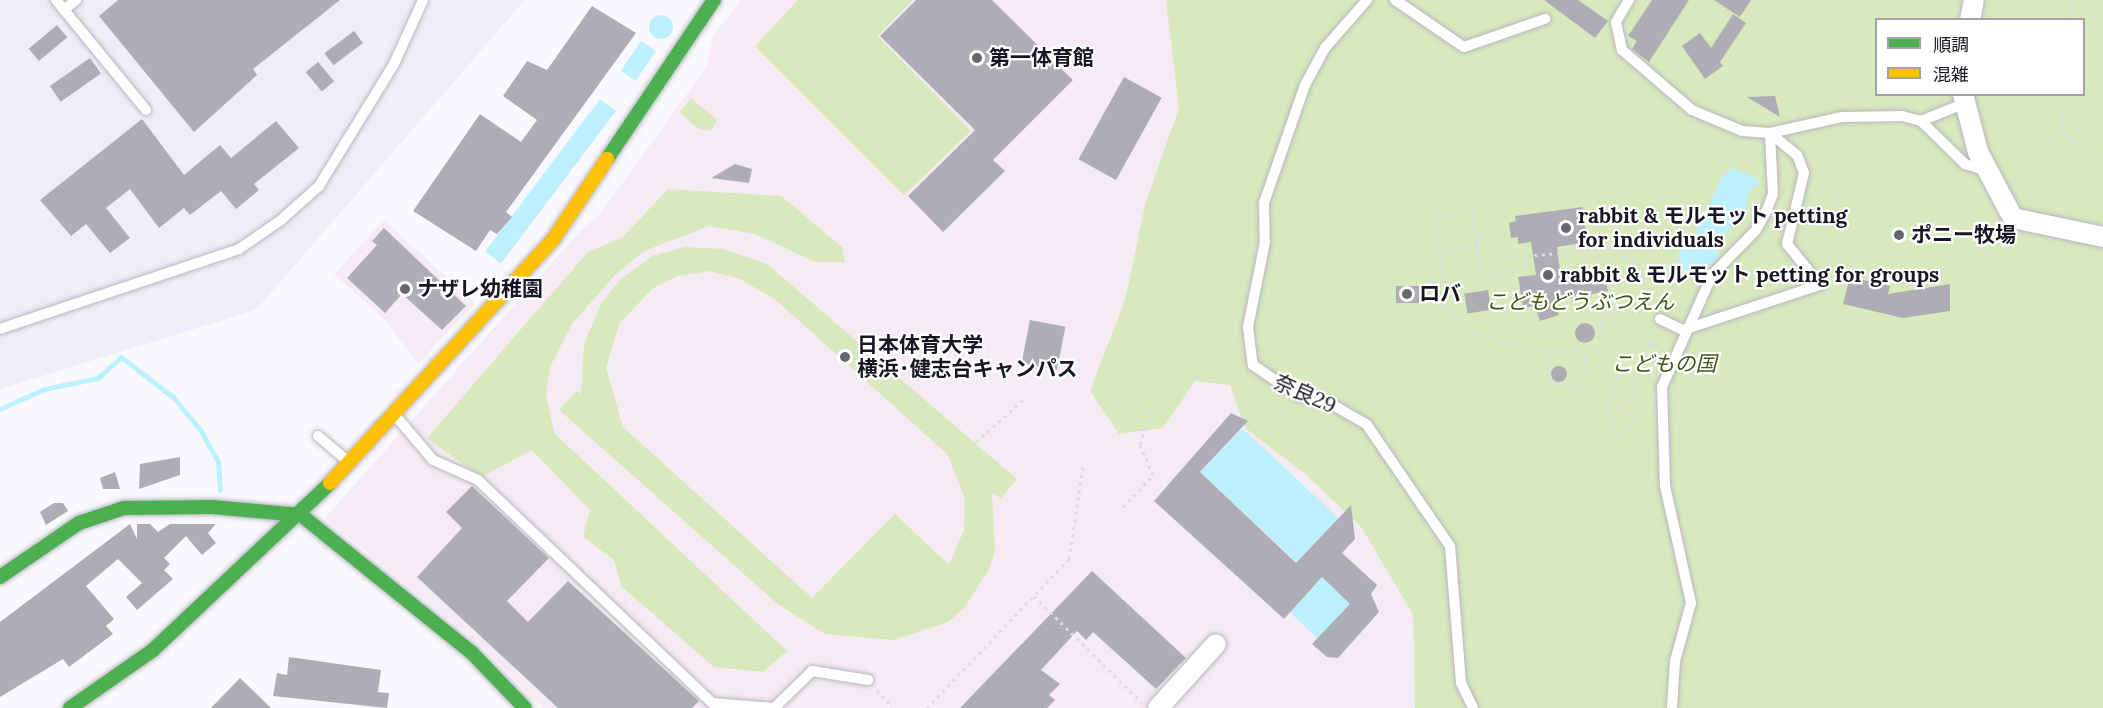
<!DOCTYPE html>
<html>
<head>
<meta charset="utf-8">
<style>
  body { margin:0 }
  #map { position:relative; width:2103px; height:708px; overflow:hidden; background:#f9f8fd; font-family:Lora,"Noto Sans JP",serif }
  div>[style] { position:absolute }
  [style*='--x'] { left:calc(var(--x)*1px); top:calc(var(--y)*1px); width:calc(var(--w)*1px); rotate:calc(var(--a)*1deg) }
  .built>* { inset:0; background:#efedf9 }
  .education>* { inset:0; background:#f6ebf2 }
  .green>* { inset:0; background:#d8e9bd }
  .water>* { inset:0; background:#bdf0fd; transform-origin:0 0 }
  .round { border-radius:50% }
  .stream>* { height:5px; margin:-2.5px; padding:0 2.5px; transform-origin:2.5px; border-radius:2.5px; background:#bdf0fd }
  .building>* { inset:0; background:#aeadb5; transform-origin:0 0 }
  .path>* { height:3px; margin-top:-1.5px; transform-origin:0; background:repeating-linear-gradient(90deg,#dcdcde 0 3px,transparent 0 7.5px) }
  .roads { filter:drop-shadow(0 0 2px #b8b7bf) drop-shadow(0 0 2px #b8b7bf) }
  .lane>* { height:10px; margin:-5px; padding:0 5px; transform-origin:5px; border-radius:5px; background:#fefeff }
  .street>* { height:20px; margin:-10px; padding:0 10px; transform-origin:10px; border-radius:10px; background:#fefeff }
  .fast>* { height:14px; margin:-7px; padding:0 7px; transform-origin:7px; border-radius:7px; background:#4caf50 }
  .slow>* { height:14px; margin:-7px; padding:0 7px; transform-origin:7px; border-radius:7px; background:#ffc107 }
  .dots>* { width:16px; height:16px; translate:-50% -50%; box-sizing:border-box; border:3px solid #fff; border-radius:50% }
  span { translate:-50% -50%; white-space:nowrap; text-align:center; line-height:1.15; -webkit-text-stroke:4.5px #fff; paint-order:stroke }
  .poi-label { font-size:21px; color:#181623; font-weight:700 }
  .left { translate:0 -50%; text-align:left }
  .park-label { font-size:21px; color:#415614; font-style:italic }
  .street-label { font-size:21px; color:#181623 }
  .legend { position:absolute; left:1875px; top:18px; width:210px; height:78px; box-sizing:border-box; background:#fff; border:2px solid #a3a2a7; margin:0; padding:8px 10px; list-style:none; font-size:18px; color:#181623 }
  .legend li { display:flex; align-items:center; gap:12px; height:30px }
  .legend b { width:30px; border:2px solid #a3a2a7 }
</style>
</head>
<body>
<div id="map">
  <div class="built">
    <div style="clip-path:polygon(0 0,525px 0,256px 310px,0 389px)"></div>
  </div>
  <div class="education">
    <div style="clip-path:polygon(741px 0,1273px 0,1245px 428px,1303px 472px,1362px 528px,1413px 615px,1415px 708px,543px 708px,483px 647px,325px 518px,580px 231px,600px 214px,707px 66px,713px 36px)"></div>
    <div style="clip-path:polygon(384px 220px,475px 303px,418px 364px,384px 319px,334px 274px)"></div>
  </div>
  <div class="green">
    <div style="clip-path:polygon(798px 0,913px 0,878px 36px,971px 131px,904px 195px,755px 46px)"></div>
    <div style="clip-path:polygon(evenodd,1166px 0,2103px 0,2103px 708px,1415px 708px,1413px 615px,1362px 528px,1303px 472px,1245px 428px,1230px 385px,1195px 381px,1163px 428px,1119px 434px,1090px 391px,1126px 297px,1145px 205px,1179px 108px,1166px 0,1876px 20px,2084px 20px,2084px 94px,1876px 94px,1876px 20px)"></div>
    <div style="clip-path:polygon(691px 98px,717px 120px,711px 131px,697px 128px,680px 112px)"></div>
    <div style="clip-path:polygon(668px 189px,781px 196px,842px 247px,845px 262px,815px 262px,755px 234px,709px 226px,644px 251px,615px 275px,572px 324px,550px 367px,546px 394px,554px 433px,787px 651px,763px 672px,714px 667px,621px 586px,614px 560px,583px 537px,590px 510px,532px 450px,481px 477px,427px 438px,587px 253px,623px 237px)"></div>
    <div style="clip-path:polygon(evenodd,685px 247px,723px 249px,767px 264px,1017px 479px,1001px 498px,992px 493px,995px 551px,989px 569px,965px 607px,948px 622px,894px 640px,825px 634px,779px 605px,559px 410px,577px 391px,581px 394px,584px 344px,602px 302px,620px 280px,652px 256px,685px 247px,709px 271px,740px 279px,776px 300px,947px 454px,965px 498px,964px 530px,949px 565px,895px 514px,812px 598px,623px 427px,606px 368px,619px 324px,653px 288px,678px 276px,709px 271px)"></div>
  </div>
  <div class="water">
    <div class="round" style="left:649px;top:15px;width:24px;height:24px"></div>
    <div style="left:641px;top:41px;width:18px;height:36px;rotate:34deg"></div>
    <div style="left:600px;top:99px;width:20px;height:191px;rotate:37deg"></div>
    <div style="clip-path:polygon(1734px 168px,1761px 181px,1749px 191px,1745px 215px,1723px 235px,1716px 262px,1686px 275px,1677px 255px,1694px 238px,1722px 176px)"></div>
    <div style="left:1242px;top:428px;width:132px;height:61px;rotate:43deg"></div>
    <div style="left:1322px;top:577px;width:54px;height:48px;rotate:43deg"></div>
  </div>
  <div class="stream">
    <div style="--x:0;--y:409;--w:48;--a:-24.4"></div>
    <div style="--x:44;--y:389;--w:55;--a:-11.5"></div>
    <div style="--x:98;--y:378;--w:31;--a:-42"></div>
    <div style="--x:121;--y:357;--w:66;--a:37.6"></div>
    <div style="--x:173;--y:397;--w:44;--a:50.5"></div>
    <div style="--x:201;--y:431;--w:35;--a:61"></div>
    <div style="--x:218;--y:462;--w:28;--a:86"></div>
  </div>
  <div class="building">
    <div style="clip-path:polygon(118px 0,340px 0,253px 69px,257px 75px,194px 132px,99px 16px)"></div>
    <div style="clip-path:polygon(916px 0,992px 0,1073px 80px,993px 160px,1005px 171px,943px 232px,908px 196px,975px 130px,880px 36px)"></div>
    <div style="clip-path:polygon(1544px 0,1578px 0,1608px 21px,1595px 38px)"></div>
    <div style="clip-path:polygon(1652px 0,1689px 0,1649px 62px,1632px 49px,1637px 41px,1628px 36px)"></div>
    <div style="clip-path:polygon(1714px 0,1751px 0,1740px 17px)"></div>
    <div style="clip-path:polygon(592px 6px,636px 33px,506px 212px,512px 217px,497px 234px,490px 230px,476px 251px,413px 211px,480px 114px,521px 142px,537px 120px,503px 96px,527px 61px,547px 70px)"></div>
    <div style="clip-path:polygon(1733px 14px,1746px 23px,1720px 62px,1723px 66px,1705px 79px,1682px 46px,1700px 33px,1711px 48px)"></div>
    <div style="left:57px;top:25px;width:16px;height:37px;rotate:50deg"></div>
    <div style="left:354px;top:31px;width:15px;height:37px;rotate:53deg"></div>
    <div style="left:90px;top:58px;width:19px;height:49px;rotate:55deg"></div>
    <div style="left:318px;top:62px;width:25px;height:16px;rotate:50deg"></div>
    <div style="left:1124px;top:77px;width:43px;height:94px;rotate:29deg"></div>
    <div style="clip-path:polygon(1775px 96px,1780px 117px,1747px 97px)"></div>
    <div style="clip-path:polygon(142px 119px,184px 175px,220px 145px,231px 158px,276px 121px,299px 148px,254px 184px,259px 190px,236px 209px,221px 191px,190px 215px,184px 208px,159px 228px,130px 189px,106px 208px,130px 238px,110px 253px,86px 224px,71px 236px,40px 200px)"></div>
    <div style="clip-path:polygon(735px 164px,752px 169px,749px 183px,711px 178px)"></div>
    <div style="clip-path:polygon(1583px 207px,1587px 242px,1557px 247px,1561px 279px,1604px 271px,1608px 291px,1553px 302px,1559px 315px,1540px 321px,1535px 306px,1523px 308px,1518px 277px,1536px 275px,1531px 242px,1518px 244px,1518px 237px,1511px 238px,1509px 223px,1516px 221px,1515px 216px)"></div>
    <div style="clip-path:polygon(384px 228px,466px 306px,442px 330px,402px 294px,385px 313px,347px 278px,377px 245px,372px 241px)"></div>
    <div style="clip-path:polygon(1850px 277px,1890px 286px,1888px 294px,1950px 284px,1950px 311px,1903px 318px,1843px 304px)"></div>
    <div style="left:1396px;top:286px;width:23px;height:17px"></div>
    <div style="left:1488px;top:290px;width:20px;height:24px;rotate:81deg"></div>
    <div style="left:1030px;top:320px;width:36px;height:44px;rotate:11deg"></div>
    <div class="round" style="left:1575px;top:323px;width:20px;height:20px"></div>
    <div class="round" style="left:1551px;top:366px;width:16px;height:16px"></div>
    <div style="clip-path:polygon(1231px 413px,1248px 421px,1200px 472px,1296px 563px,1351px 505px,1355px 539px,1342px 553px,1377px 585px,1371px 594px,1379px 612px,1338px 658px,1327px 657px,1312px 644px,1350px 604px,1322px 577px,1284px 619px,1154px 501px)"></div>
    <div style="clip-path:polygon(180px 457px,180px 475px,139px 489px,140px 464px)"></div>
    <div style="clip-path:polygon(115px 472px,120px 489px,103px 489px,100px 478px)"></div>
    <div style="clip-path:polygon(472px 486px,549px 558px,507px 601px,528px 622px,568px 581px,699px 701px,692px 708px,558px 708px,417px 577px,462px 528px,446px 512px)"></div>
    <div style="clip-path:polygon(54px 503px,63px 503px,68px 511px,46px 525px,40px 512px)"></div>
    <div style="clip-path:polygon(130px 524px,137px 539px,137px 524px,150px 524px,158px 532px,170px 524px,216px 524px,208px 533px,216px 543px,202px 555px,186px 536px,164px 558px,170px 564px,164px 570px,173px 579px,137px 610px,126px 597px,142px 583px,118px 559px,86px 586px,114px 619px,106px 626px,113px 634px,69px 667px,63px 659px,0 697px,0 622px)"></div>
    <div style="clip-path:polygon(1092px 571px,1186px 658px,1156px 689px,1093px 632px,1086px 640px,1077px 631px,1041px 670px,1060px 684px,1049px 695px,1055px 700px,1047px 708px,960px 708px)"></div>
    <div style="clip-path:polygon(289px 657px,381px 670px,378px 692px,389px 693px,387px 708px,273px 696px,277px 673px,287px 675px)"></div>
    <div style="clip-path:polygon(240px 678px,271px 708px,211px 708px)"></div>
  </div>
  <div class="path">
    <div style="--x:2068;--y:20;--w:21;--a:-76"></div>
    <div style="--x:2054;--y:94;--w:34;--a:78"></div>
    <div style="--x:2061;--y:127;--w:18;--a:52"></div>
    <div style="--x:2072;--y:141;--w:37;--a:33"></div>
    <div style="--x:1805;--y:230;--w:31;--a:-36"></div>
    <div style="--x:1830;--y:212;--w:33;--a:-57"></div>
    <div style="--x:1477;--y:246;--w:37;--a:172"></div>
    <div style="--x:1440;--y:251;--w:36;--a:-98"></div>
    <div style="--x:1435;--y:215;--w:37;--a:-8"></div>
    <div style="--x:1472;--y:210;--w:67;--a:82.2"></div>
    <div style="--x:1481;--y:276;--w:44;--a:-9.2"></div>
    <div style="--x:1524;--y:269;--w:13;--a:-77"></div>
    <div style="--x:1527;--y:256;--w:85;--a:-5.4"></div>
    <div style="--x:1612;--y:248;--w:36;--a:30"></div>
    <div style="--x:1643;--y:266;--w:24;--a:88"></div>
    <div style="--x:1644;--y:290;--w:19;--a:62"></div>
    <div style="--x:1440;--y:251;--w:44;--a:82.2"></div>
    <div style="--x:1444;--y:280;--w:12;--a:175"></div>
    <div style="--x:1432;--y:281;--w:19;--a:108"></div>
    <div style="--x:1426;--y:299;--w:22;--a:22"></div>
    <div style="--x:1446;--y:307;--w:37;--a:45"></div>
    <div style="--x:1472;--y:333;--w:72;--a:12.9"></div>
    <div style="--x:1542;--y:349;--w:53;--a:-1.1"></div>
    <div style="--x:1595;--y:348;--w:13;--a:-58"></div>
    <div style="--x:1602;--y:337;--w:25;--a:-90"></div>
    <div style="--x:1602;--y:312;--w:10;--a:0"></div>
    <div style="--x:1612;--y:312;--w:44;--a:74.1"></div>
    <div style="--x:1624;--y:354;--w:37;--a:106"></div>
    <div style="--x:1614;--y:390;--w:61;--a:-174.4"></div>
    <div style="--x:1553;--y:384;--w:23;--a:-110"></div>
    <div style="--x:1545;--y:362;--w:13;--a:-72"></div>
    <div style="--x:1580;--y:390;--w:20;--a:-70"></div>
    <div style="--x:1587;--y:371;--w:19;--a:-99"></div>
    <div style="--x:1609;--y:405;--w:26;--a:23"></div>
    <div style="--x:1633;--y:415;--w:11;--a:100"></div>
    <div style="--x:1631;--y:426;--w:18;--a:146"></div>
    <div style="--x:1616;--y:436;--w:11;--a:-124"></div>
    <div style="--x:1610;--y:427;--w:22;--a:-93"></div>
    <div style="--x:1609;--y:405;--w:16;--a:-72"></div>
    <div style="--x:1633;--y:415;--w:14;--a:-115"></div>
    <div style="--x:1627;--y:402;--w:64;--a:-70.7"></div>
    <div style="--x:1648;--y:342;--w:19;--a:21"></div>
    <div style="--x:976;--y:442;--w:63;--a:-41.8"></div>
    <div style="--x:1123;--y:507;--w:44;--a:-46.8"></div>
    <div style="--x:1153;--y:475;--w:34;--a:-113"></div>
    <div style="--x:1140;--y:444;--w:44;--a:-72.8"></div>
    <div style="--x:1034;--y:596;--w:152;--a:44.7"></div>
    <div style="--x:877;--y:690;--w:24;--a:48"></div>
    <div style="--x:927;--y:708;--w:206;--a:-46.4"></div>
    <div style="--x:1069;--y:559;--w:94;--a:-81.4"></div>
  </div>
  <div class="roads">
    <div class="lane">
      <div style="--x:56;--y:0;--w:142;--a:50.7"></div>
      <div style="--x:1367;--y:0;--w:64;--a:131.2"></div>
      <div style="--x:1325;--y:48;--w:42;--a:118.4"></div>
      <div style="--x:1305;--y:85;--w:125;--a:109.2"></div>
      <div style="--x:1264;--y:203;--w:39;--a:89"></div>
      <div style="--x:1265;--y:242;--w:87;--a:101.3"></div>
      <div style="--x:1248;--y:327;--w:38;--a:83"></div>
      <div style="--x:1253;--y:365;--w:53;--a:34.3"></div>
      <div style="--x:1297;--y:395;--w:37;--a:16"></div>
      <div style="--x:1333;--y:405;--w:39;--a:30"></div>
      <div style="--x:1367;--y:425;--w:147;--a:55.6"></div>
      <div style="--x:1450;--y:546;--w:137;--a:85.4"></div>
      <div style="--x:1461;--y:683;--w:28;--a:64"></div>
      <div style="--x:1395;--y:0;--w:83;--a:34.3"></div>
      <div style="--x:1464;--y:47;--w:86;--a:-19.1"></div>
      <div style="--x:1629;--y:0;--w:26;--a:121"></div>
      <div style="--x:1616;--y:22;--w:29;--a:78"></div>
      <div style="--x:1622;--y:50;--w:92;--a:40.6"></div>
      <div style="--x:1692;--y:110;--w:54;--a:22.8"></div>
      <div style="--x:1742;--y:131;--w:28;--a:4"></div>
      <div style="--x:1770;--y:133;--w:74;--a:-12.5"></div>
      <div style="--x:1842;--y:117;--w:60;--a:-1"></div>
      <div style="--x:1902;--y:116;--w:20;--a:15"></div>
      <div style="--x:1921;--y:121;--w:62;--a:44.3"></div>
      <div style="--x:1965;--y:164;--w:24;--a:17"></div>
      <div style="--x:64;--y:10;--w:16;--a:-40"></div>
      <div style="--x:1921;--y:121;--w:45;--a:-22"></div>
      <div style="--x:1660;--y:319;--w:25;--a:26"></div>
      <div style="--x:1683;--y:330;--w:144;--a:-18.2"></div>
      <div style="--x:1820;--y:285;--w:53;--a:-128.8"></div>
      <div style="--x:1787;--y:244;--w:73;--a:-76.5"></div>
      <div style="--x:1804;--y:173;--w:19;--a:-111"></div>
      <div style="--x:1797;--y:155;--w:35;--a:-141"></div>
      <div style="--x:0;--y:329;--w:252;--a:-18.5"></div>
      <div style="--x:239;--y:249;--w:51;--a:-34.6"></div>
      <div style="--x:281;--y:220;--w:51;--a:-41.8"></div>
      <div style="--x:319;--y:186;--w:143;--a:-58.4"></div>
      <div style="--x:394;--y:64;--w:70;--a:-65.6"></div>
      <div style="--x:394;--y:414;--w:60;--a:49.7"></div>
      <div style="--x:433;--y:460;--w:49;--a:24"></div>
      <div style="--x:478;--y:480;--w:323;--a:43.6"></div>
      <div style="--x:712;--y:703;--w:62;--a:4.6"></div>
      <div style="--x:774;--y:708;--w:53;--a:-44.2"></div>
      <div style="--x:812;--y:671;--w:57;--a:9.1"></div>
      <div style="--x:318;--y:436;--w:39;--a:40"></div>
      <div style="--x:1672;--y:708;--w:47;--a:-86.3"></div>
      <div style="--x:1675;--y:661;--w:60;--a:-74.6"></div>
      <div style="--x:1691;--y:603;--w:120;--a:-102.5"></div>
      <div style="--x:1665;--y:486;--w:99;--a:-91.7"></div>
      <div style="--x:1662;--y:387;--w:123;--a:-65.9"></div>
      <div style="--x:1712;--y:275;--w:63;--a:-45.6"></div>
      <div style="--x:1756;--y:230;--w:21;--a:-61"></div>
      <div style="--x:1766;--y:212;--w:19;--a:-69"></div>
      <div style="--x:1773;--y:194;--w:61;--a:-92.8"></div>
    </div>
    <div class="street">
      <div style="--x:1970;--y:20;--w:20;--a:-79"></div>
      <div style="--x:1963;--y:94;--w:60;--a:75.5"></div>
      <div style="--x:1978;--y:152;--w:75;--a:62.1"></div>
      <div style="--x:2013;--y:218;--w:92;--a:11.9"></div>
      <div style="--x:1158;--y:708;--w:86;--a:-47.8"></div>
    </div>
    <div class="fast">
      <div style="--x:607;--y:159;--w:192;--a:-56.1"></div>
      <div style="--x:0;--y:577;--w:96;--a:-34.4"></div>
      <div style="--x:79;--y:523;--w:47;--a:-18.4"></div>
      <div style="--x:124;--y:508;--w:88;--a:-0.7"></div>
      <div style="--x:212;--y:507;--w:89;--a:5.1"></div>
      <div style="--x:301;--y:515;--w:220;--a:38.9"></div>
      <div style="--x:472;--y:653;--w:76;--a:46.1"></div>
      <div style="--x:70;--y:708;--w:101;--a:-34.9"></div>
      <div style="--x:153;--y:650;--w:243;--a:-43.3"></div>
    </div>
    <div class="slow">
      <div style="--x:330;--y:483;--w:328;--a:-47.5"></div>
      <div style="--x:552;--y:241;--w:99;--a:-56.1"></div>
    </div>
  </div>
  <div class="dots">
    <div style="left:977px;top:58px;background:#67656f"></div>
    <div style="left:1566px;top:228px;background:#67656f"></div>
    <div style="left:1899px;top:235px;background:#67656f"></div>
    <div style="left:1548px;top:275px;background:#67656f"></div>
    <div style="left:405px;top:289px;background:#67656f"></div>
    <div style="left:1407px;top:294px;background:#67656f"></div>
    <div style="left:845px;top:357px;background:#67656f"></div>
  </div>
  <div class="poi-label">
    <span class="left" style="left:989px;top:58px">第一体育館</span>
    <span class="left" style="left:1578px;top:228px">rabbit &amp; モルモット petting<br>for individuals</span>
    <span class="left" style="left:1911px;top:235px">ポニー牧場</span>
    <span class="left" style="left:1560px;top:275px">rabbit &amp; モルモット petting for groups</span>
    <span class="left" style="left:417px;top:289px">ナザレ幼稚園</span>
    <span class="left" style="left:1419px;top:294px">ロバ</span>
    <span class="left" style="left:857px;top:357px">日本体育大学<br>横浜･健志台キャンパス</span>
  </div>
  <div class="park-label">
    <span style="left:1580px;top:302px">こどもどうぶつえん</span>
    <span style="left:1664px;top:364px">こどもの国</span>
  </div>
  <div class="street-label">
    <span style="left:1305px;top:394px;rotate:24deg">奈良29</span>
  </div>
  <ul class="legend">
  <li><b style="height:8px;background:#4caf50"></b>順調</li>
  <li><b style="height:8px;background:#ffc107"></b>混雑</li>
  </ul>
</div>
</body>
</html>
